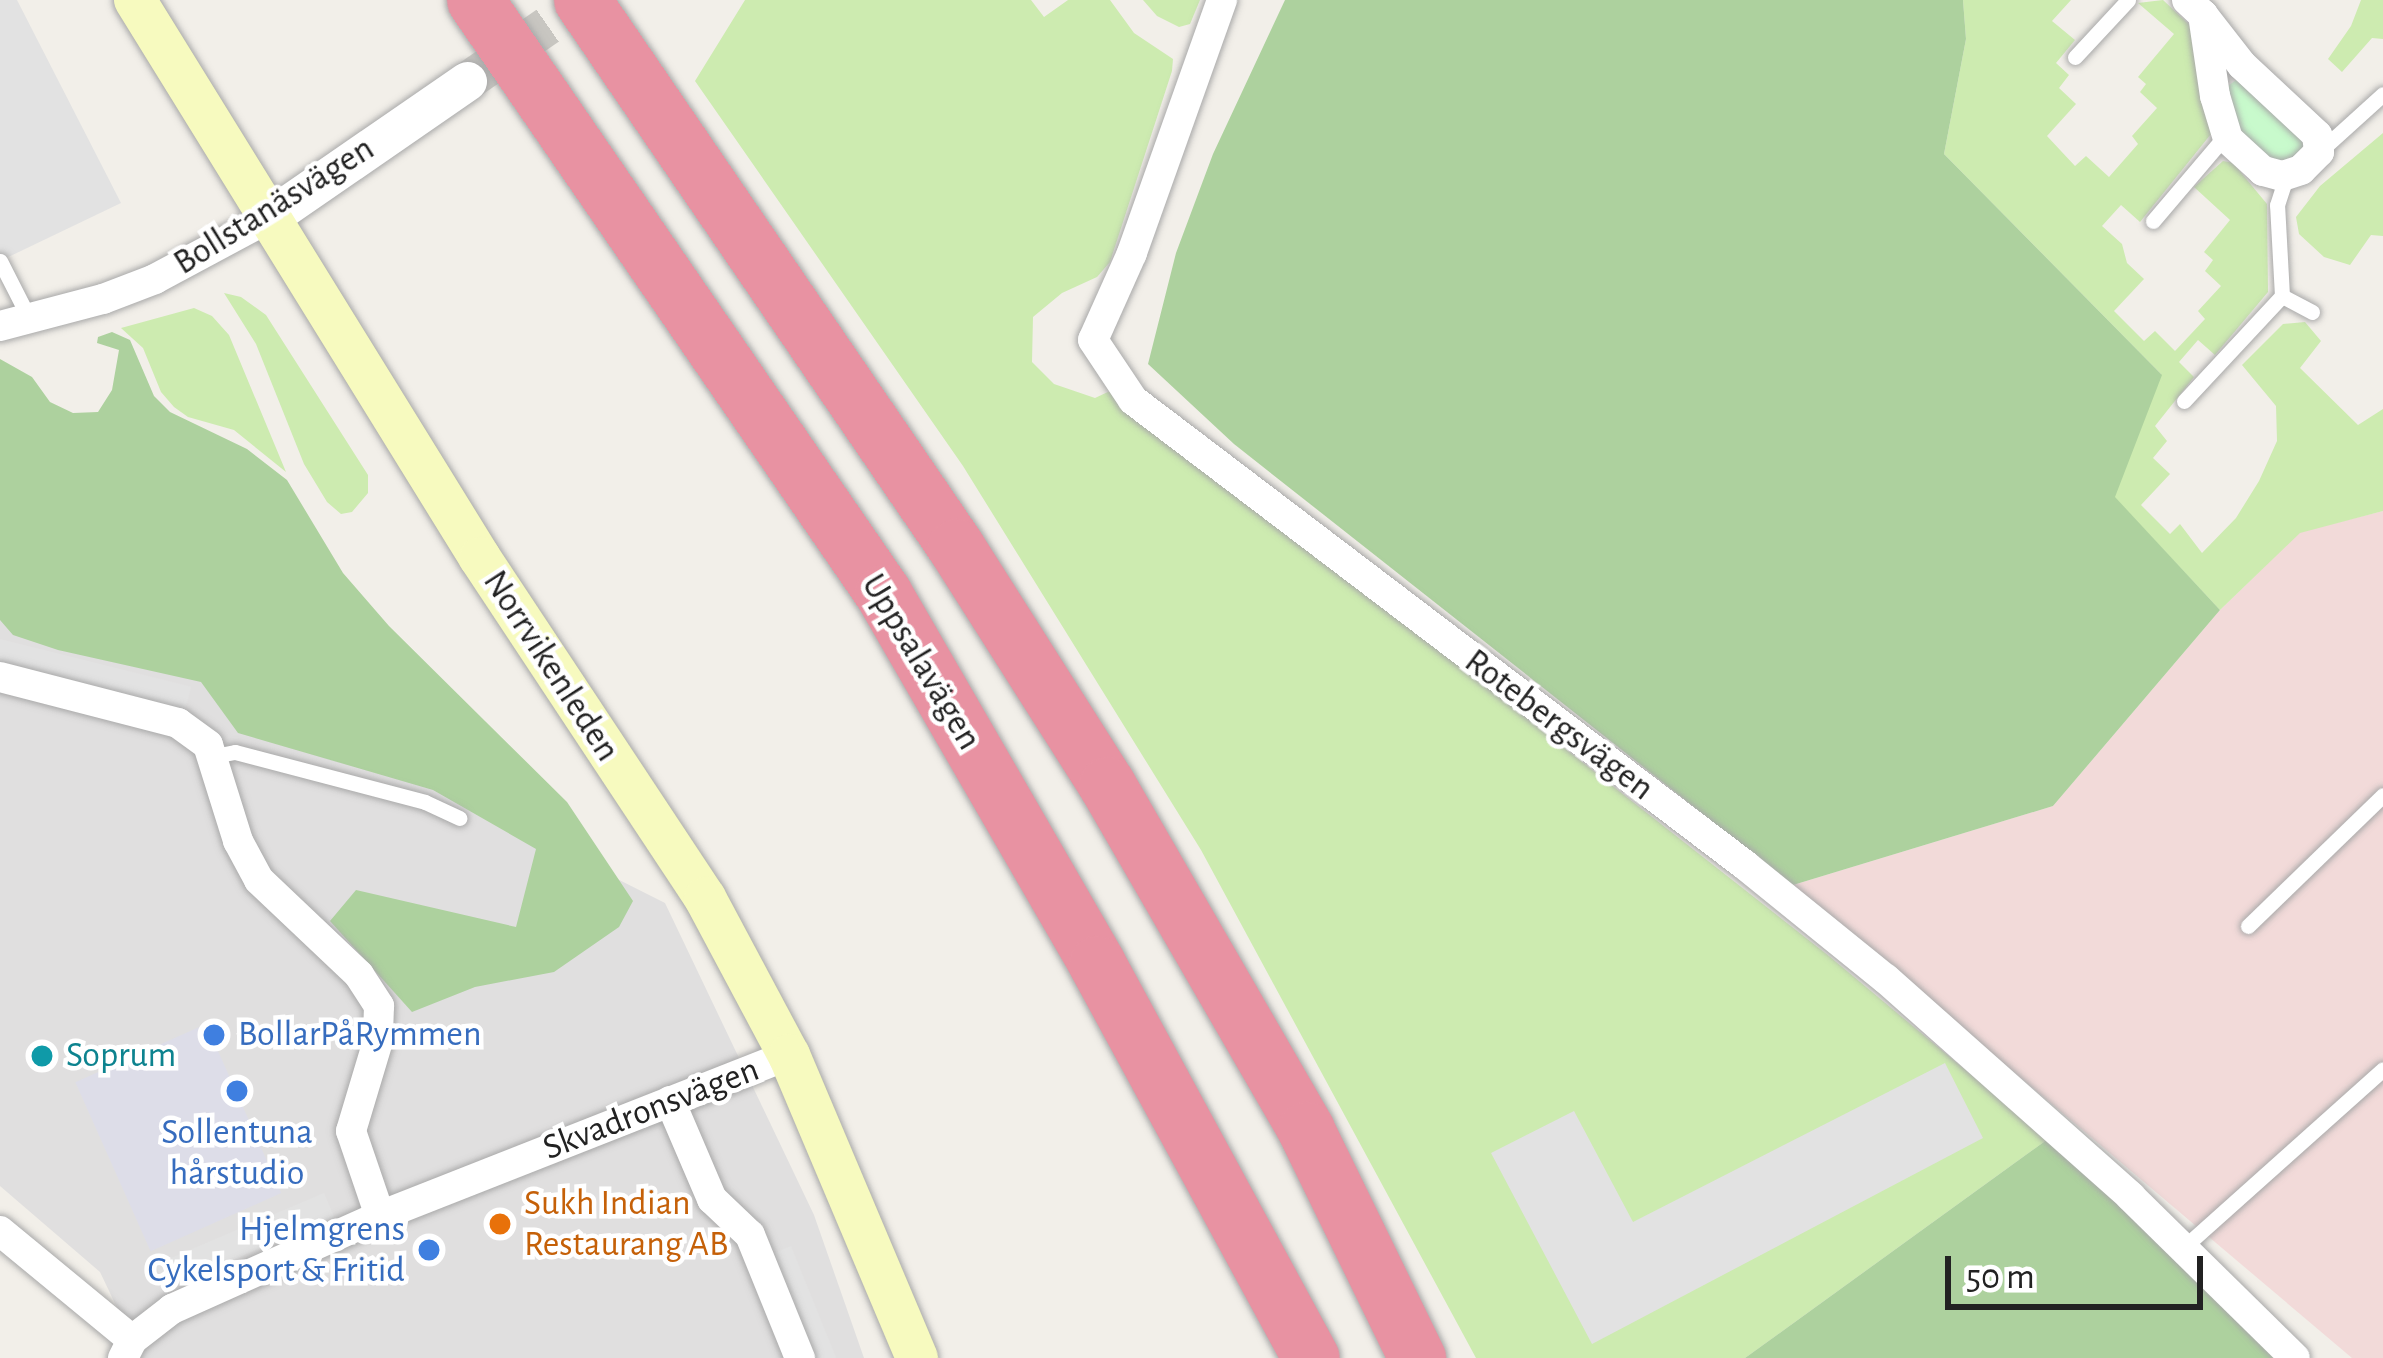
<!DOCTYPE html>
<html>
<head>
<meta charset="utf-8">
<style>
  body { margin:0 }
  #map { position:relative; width:2383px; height:1358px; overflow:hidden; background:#f2efe9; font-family:"Alegreya Sans",sans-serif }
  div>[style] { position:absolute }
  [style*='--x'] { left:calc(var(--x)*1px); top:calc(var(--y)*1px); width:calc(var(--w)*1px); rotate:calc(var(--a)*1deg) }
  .residential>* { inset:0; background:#e0dfdf }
  .commercial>* { inset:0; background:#f2dad9 }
  .grass>* { inset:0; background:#cdebb0 }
  .forest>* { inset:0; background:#add19e }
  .park>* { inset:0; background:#c8facc }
  .parking>* { inset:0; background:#e2e2e2; transform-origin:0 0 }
  .plaza>* { inset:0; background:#dddde8; transform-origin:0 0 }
  .tertiary-tunnel>* { height:39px; margin-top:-19.5px; transform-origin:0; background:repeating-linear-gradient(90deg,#c8c6c1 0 39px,transparent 0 59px) }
  .roads { filter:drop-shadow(0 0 3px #a9a9a9) drop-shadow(0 0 3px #a9a9a9) }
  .service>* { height:15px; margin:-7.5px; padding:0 7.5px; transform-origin:7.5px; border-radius:7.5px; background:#fff }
  .minor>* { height:30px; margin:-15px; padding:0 15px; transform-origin:15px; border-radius:15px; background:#fff }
  .tertiary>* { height:39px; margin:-19.5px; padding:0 19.5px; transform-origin:19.5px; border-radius:19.5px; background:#fff }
  .secondary>* { height:42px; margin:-21px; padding:0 21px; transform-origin:21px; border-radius:21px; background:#f7fabf }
  .motorway>* { height:57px; margin:-28.5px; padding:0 28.5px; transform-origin:28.5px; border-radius:28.5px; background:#e892a2 }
  .dots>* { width:33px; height:33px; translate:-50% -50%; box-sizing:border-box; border:6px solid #fff; border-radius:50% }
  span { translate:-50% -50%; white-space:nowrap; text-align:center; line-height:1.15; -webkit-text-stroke:9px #fff; paint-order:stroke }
  .street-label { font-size:36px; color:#222 }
  .shop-label { font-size:36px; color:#366cbe }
  .left { translate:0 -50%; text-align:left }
  .right { translate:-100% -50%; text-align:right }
  .culture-label { font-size:36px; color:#0d838f }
  .food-label { font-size:36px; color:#c56008 }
  .scale { position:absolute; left:1945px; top:1256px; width:258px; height:54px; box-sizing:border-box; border:6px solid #222; border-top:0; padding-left:15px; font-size:36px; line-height:42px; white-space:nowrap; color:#222; -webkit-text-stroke:9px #fff; paint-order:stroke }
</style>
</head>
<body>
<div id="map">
  <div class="residential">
    <div style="clip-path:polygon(0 553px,389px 764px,665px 903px,814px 1215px,864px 1358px,141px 1358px,100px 1272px,0 1186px)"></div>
  </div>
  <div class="commercial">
    <div style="clip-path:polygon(2383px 511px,2383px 1358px,2352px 1358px,1793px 885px,2053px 806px,2220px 610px,2300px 532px)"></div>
  </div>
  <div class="grass">
    <div style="clip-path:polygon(745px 0,1031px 0,1044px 17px,1068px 0,1110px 0,1134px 33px,1173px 59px,1172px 71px,1110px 262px,1097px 277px,1062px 293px,1033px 317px,1032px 362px,1054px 384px,1095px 398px,1110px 391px,1829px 956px,2048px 1139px,1745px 1358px,1476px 1358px,1201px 850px,963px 466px,695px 81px)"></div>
    <div style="clip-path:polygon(1143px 0,1200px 0,1190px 24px,1179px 27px,1157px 16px)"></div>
    <div style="clip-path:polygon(1963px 0,2071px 0,2052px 21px,2075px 40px,2056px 63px,2069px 75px,2059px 88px,2076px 104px,2047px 136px,2075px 166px,2086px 156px,2109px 177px,2138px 144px,2132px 136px,2157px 108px,2140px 92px,2146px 84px,2138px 77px,2174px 34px,2138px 3px,2163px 0,2200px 35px,2211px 134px,2140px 222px,2121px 205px,2102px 226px,2122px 244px,2127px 263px,2144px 279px,2114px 311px,2144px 341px,2155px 331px,2175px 351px,2205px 319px,2198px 311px,2221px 286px,2205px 271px,2213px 260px,2204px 252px,2230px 220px,2194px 187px,2223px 161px,2233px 163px,2267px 204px,2268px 292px,2215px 355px,2198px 340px,2179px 362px,2194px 377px,2155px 426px,2167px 441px,2153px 458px,2170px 474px,2141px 505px,2170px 534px,2180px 524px,2202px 553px,2236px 518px,2259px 481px,2277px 441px,2276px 406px,2242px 365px,2283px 324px,2305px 322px,2321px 341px,2300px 368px,2358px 425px,2383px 409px,2383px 511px,2300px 533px,2220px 610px,2114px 497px,2161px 374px,1944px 154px,1966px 39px)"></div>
    <div style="clip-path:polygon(2361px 0,2383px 0,2383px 39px,2372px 38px,2342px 72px,2328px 59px,2351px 26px)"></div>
    <div style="clip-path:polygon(2383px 133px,2383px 236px,2371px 235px,2350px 265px,2324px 257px,2299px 234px,2296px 217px,2320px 186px)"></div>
    <div style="clip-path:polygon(224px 293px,241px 297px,266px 315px,368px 475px,368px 493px,352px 512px,341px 514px,327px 502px,304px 464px,256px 344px)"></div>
    <div style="clip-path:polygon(194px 308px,212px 316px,229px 335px,286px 472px,234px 430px,188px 417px,174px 407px,161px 392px,143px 348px,121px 328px)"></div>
  </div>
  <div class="forest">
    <div style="clip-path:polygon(1285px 0,1963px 0,1966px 39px,1944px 154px,2162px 375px,2115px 497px,2220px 610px,2053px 806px,1793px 885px,1234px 444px,1148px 364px,1176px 253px,1213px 154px)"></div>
    <div style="clip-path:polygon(112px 332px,130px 340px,154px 396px,170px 412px,247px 449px,287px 480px,343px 573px,389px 626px,567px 802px,633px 901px,619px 927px,554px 972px,475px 987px,412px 1012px,330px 921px,356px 890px,516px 927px,536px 849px,433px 790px,238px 733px,201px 682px,58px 650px,13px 635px,0 620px,0 359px,32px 377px,50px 402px,73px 413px,98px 412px,112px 390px,119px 350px,97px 343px,98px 337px)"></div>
    <div style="clip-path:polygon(2048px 1139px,2280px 1358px,1745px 1358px)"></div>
  </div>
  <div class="park">
    <div style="clip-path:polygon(2236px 80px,2249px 85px,2305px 144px,2294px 164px,2272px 162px,2238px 129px,2228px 86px)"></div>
  </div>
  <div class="parking">
    <div style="clip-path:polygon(0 0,17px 0,121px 203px,0 261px)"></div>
    <div style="left:0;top:639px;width:197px;height:27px;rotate:14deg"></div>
    <div style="clip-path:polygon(1945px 1063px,1983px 1138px,1592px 1344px,1491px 1153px,1574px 1111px,1633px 1222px)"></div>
    <div style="left:324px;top:1193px;width:26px;height:183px;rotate:67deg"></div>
    <div style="left:791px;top:1246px;width:121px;height:27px;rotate:68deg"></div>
  </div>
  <div class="plaza">
    <div style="left:206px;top:1024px;width:185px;height:143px;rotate:66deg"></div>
  </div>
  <div class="tertiary-tunnel">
    <div style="--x:467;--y:81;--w:142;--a:-34.7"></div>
  </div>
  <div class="roads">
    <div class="service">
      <div style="--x:2075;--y:57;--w:78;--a:-47.1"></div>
      <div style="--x:2319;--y:152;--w:86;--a:-42.2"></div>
      <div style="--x:2153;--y:221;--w:113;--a:-49.7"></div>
      <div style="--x:0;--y:261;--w:66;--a:63"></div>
      <div style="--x:2282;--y:296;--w:34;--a:28"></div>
      <div style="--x:2184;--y:401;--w:144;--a:-47"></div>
      <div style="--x:2282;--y:296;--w:91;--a:-93.1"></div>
      <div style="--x:2277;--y:205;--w:32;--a:-72"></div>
      <div style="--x:214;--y:756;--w:21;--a:-11"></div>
      <div style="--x:235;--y:752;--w:196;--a:14.7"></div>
      <div style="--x:425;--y:802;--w:38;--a:25"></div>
      <div style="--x:2248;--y:926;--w:188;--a:-44.1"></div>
      <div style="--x:2183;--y:1248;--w:268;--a:-41.8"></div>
    </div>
    <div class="minor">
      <div style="--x:1222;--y:0;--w:269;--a:109.6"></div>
      <div style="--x:1132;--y:253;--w:95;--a:114.1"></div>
      <div style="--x:1093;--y:340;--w:72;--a:56.3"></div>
      <div style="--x:1133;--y:400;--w:769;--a:37.23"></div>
      <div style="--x:1745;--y:865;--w:181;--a:39"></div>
      <div style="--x:1886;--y:979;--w:327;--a:41.6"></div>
      <div style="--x:2130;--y:1196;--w:231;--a:44.5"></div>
      <div style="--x:2187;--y:0;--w:22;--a:43"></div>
      <div style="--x:2203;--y:15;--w:63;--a:52"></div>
      <div style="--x:2242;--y:65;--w:103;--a:43"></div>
      <div style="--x:2317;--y:135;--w:17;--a:83"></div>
      <div style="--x:2319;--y:152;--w:25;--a:135"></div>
      <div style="--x:2301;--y:170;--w:20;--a:162"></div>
      <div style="--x:2282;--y:176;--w:20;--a:-165"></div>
      <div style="--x:2263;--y:171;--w:47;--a:-137.6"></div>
      <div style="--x:2228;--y:139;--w:45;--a:-106.8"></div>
      <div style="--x:2215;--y:96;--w:82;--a:-98.4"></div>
      <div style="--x:0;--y:326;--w:106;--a:-14.7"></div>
      <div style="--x:103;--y:299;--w:56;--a:-21"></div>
      <div style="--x:155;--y:279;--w:127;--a:-28.2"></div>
      <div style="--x:0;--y:677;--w:184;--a:14.5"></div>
      <div style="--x:178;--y:723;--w:37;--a:36"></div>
      <div style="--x:208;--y:745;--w:101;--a:72.6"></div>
      <div style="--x:238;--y:841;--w:44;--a:61.7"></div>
      <div style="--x:259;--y:880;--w:138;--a:43.5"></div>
      <div style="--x:359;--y:975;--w:37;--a:57"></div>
      <div style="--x:379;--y:1006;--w:35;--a:92"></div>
      <div style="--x:378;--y:1041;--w:94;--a:106.7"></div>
      <div style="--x:351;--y:1131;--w:90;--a:71.2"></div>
      <div style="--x:670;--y:1101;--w:107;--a:66.8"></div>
      <div style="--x:712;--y:1199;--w:52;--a:43.5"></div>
      <div style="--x:750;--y:1235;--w:133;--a:67.9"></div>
      <div style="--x:0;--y:1231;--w:171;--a:39.5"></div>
      <div style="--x:123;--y:1358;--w:20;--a:-63"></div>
      <div style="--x:132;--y:1340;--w:51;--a:-37.8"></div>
      <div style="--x:172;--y:1309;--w:228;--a:-24.1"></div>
      <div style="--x:380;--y:1216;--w:440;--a:-21.5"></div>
    </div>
    <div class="tertiary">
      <div style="--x:267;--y:219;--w:243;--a:-34.6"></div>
    </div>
    <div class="secondary">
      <div style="--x:135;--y:0;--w:656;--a:58.27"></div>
      <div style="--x:480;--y:558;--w:408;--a:56.5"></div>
      <div style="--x:705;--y:898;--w:178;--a:61.9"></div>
      <div style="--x:789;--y:1055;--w:329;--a:67.1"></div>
    </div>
    <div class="motorway">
      <div style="--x:475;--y:0;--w:720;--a:55.47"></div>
      <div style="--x:883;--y:593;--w:428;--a:60"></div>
      <div style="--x:1097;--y:964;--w:448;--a:61.5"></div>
      <div style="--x:582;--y:0;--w:663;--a:55.64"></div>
      <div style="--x:956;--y:547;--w:282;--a:57.6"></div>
      <div style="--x:1107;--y:785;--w:398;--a:60"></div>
      <div style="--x:1306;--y:1130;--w:254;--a:64"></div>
    </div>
  </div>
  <div class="dots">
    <div style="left:214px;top:1035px;background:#3f7fe0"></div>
    <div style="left:42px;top:1056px;background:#0f9aa8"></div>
    <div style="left:237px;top:1091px;background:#3f7fe0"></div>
    <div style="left:500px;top:1224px;background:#e8710a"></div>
    <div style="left:429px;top:1250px;background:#3f7fe0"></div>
  </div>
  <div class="street-label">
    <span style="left:274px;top:206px;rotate:-32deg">Bollstanäsvägen</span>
    <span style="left:921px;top:662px;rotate:59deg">Uppsalavägen</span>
    <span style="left:551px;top:666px;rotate:57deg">Norrvikenleden</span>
    <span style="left:1559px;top:725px;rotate:37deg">Rotebergsvägen</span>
    <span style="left:651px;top:1109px;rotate:-21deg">Skvadronsvägen</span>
  </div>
  <div class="shop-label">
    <span class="left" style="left:238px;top:1035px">BollarPåRymmen</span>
    <span style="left:237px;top:1153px">Sollentuna<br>hårstudio</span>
    <span class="right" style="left:405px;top:1250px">Hjelmgrens<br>Cykelsport &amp; Fritid</span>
  </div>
  <div class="culture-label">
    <span class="left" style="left:66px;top:1056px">Soprum</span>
  </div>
  <div class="food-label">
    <span class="left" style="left:524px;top:1224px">Sukh Indian<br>Restaurang AB</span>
  </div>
  <div class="scale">50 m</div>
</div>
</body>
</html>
